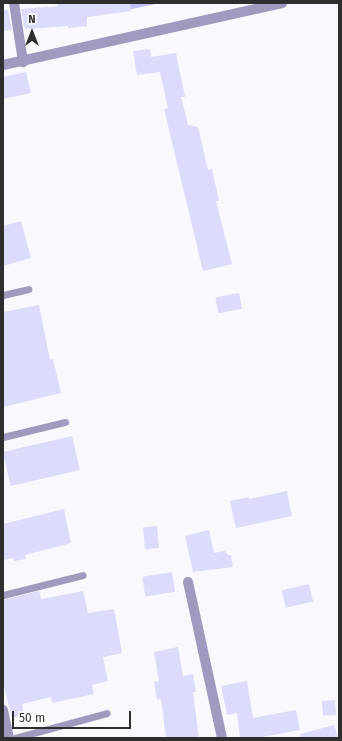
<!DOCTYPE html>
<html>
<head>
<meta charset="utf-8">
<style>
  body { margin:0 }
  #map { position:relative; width:342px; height:741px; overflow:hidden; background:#f8f8fd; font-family:"Fira Sans",sans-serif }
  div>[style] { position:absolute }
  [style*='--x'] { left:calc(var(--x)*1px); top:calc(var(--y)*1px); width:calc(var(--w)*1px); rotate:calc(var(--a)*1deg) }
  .green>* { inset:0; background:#c4bff9 }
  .building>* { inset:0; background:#dddbfc; transform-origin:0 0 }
  .service>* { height:7px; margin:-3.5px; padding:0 3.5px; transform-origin:3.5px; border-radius:3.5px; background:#9e9bbe }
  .minor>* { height:10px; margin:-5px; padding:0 5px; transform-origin:5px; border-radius:5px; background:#9e9bbe }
  .tertiary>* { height:10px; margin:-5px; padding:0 5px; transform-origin:5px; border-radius:5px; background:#9e9bbe }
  span { translate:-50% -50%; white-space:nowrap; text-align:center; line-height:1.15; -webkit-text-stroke:3px #fff; paint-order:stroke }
  .frame { position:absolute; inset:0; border:4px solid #2e2e2f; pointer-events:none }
  .north { position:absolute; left:12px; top:12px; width:40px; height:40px; -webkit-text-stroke:3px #fff; paint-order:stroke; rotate:0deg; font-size:11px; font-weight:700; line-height:16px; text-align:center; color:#2e2e2f }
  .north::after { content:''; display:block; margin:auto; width:14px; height:18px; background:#2e2e2f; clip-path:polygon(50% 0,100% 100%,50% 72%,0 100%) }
  .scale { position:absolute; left:12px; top:711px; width:119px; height:18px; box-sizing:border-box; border:2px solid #2e2e2f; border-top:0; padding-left:5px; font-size:12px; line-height:14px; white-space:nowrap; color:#2e2e2f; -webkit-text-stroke:3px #fff; paint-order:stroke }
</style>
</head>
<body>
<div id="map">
  <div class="green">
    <div style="clip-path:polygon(107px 3px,160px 3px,108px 14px)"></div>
  </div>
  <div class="building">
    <div style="clip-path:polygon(57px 3px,130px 3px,131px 11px,87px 17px,87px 26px,68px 28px,68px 26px,25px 29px,21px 9px,58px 6px)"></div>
    <div style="clip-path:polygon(3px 10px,8px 10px,12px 30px,3px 31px)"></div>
    <div style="clip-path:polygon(150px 49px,151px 57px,176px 53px,185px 97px,181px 97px,188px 125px,198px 127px,208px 170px,212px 169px,219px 201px,216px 201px,232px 264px,203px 271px,164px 109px,168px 108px,160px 72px,137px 75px,133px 51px)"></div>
    <div style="clip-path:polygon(26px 72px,31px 93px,3px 99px,3px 77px)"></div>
    <div style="clip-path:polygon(21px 221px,31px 258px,3px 266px,3px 226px)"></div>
    <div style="left:239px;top:293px;width:16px;height:24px;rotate:79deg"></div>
    <div style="clip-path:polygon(39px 305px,50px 360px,53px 359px,61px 393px,3px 407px,3px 312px)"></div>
    <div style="left:72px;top:436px;width:35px;height:71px;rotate:77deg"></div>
    <div style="clip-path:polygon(287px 491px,292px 516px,236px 528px,230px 501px,249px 497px,249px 499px)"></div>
    <div style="clip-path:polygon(64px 509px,71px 543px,25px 555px,26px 559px,14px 561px,13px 558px,3px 560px,3px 524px)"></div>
    <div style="left:157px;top:526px;width:22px;height:14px;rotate:85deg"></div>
    <div style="clip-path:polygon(209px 530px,214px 553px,225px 551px,228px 555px,231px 555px,233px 567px,193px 572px,185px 536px)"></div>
    <div style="left:172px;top:572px;width:20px;height:30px;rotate:81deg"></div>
    <div style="left:309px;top:584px;width:18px;height:28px;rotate:77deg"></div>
    <div style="clip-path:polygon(39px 591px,41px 599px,83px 591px,88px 613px,114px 609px,122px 653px,103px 657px,108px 681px,92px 685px,94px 694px,52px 703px,51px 697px,22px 704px,24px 715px,12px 718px,3px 682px,3px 600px)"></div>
    <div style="clip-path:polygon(178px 647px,183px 676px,193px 674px,196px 692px,193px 692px,199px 738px,166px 738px,161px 699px,157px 700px,154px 682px,159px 681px,154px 652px)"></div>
    <div style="clip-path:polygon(247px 681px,253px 718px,296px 710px,300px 730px,256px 738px,240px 738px,237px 713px,227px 715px,221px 686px)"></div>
    <div style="left:335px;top:700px;width:15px;height:13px;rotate:86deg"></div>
    <div style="clip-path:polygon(334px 725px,338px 738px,300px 738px,300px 734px)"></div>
  </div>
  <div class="service">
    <div style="--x:3;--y:295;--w:26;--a:-13"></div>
    <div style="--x:3;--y:437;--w:64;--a:-13.6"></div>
    <div style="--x:3;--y:595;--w:82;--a:-14"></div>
    <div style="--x:15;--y:738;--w:95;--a:-15.2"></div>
  </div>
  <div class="minor">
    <div style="--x:14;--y:3;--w:60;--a:81.3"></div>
    <div style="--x:188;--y:582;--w:160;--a:77.7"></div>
    <div style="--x:3;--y:710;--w:29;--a:78"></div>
  </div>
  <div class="tertiary">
    <div style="--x:3;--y:65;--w:286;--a:-12.5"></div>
  </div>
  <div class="frame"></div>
  <div class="north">N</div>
  <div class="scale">50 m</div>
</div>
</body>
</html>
